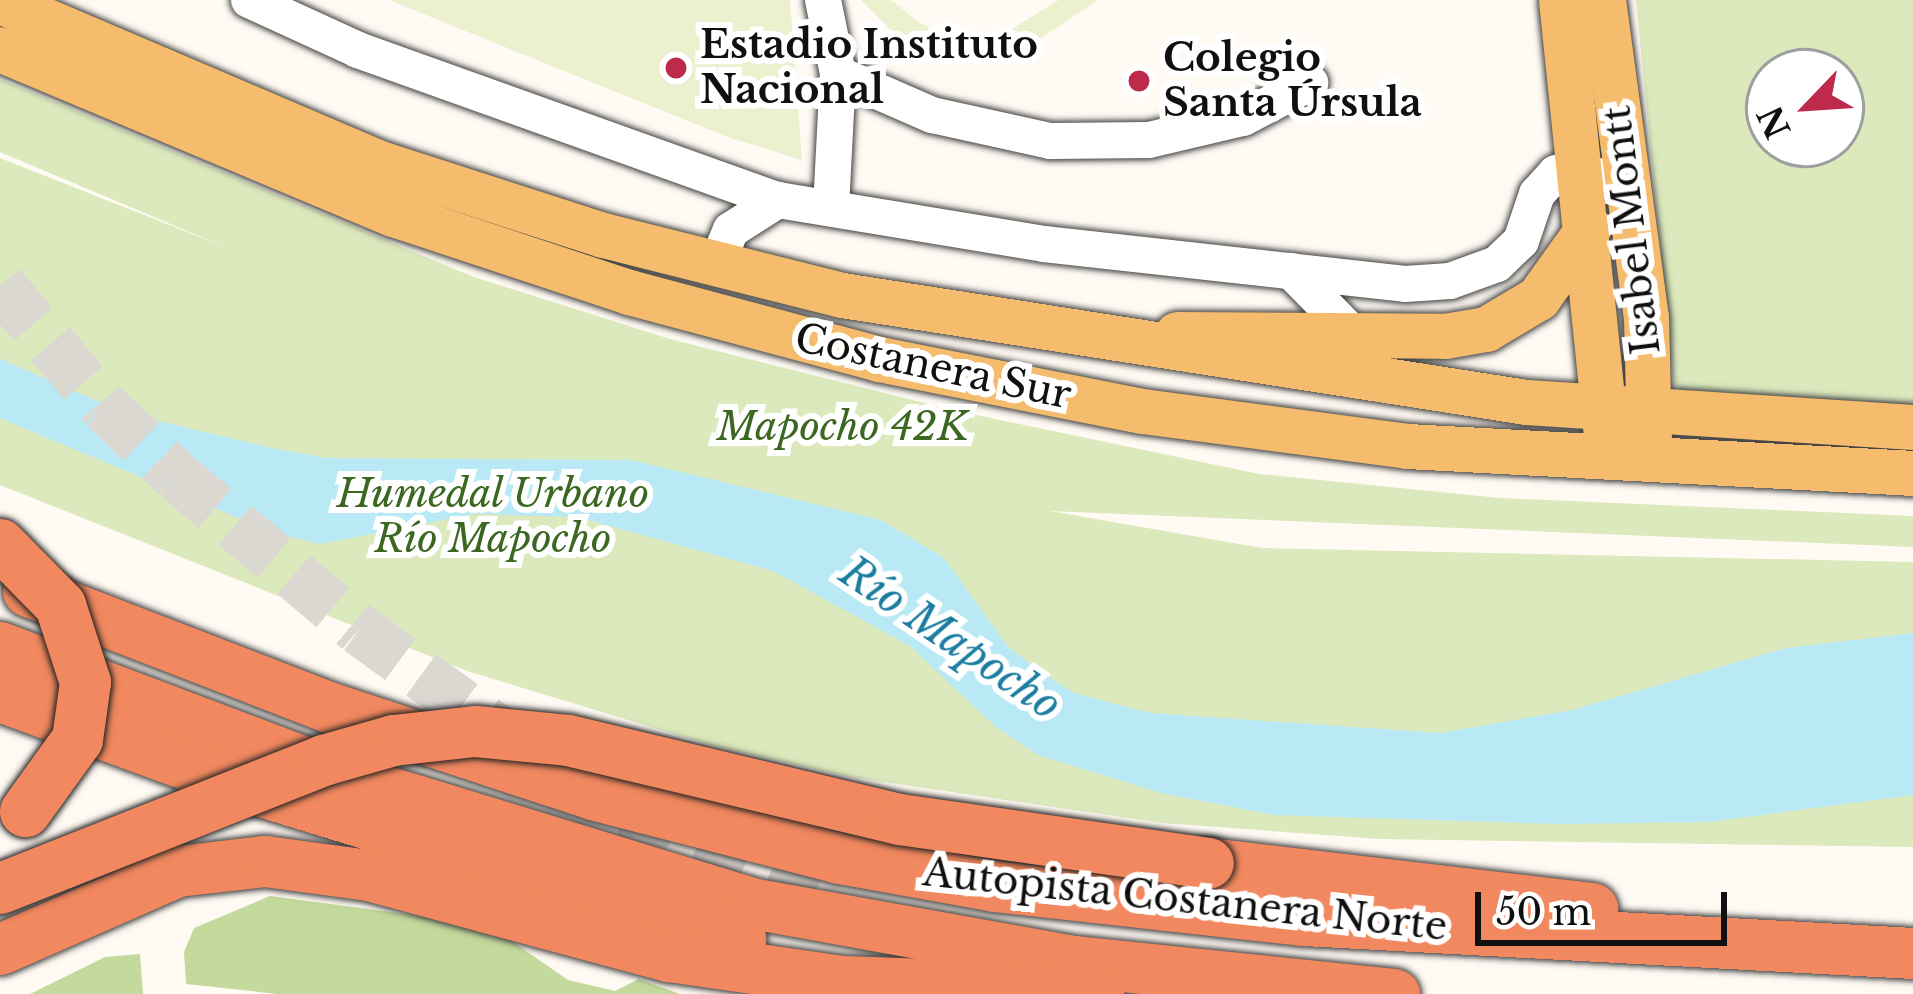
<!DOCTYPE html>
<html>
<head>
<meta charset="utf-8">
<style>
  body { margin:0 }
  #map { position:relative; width:1913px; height:994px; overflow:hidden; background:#fffaf3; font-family:"Libre Baskerville",serif }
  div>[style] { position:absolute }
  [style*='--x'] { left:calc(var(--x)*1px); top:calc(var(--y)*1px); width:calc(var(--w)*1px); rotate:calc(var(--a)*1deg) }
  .green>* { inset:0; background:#dce9bd }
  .forest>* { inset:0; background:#c3da9c }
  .pitch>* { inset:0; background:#ebf1ce }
  .water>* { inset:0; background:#b9e9f5 }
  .highway-tunnel>* { height:51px; margin-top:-25.5px; transform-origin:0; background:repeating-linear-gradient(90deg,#dbd7d1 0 51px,transparent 0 77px) }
  .roads { filter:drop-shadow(0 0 3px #434343) drop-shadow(0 0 3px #434343) }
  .minor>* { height:36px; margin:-18px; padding:0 18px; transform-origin:18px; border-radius:18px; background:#fff }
  .major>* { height:45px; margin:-22.5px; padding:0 22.5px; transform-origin:22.5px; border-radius:22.5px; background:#f5bc6d }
  .highway>* { height:51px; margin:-25.5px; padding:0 25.5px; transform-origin:25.5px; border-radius:25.5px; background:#f1885f }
  .bridges { filter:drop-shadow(0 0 3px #212121) drop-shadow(0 0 3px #212121) }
  .highway-bridge>* { height:51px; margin:-25.5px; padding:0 25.5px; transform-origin:25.5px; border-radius:25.5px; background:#f1885f }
  .dots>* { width:33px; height:33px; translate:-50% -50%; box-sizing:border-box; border:6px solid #fff; border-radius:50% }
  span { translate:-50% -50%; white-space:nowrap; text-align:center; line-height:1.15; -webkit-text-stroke:12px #fff; paint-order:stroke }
  .poi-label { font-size:39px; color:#101010; font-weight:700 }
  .left { translate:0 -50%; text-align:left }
  .street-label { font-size:39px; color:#101010 }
  .park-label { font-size:39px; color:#3c6721; font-style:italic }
  .water-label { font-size:42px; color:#1b7ea0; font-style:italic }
  .north { position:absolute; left:1745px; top:48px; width:120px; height:120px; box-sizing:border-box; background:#fff; border:3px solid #9f9f9f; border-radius:50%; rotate:245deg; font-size:33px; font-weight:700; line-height:48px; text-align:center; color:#101010 }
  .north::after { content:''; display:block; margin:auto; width:42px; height:54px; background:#be2a4b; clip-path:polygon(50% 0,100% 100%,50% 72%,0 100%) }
  .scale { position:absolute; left:1475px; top:892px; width:252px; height:54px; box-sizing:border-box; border:6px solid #101010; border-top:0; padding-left:15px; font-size:36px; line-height:42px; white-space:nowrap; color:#101010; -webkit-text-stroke:9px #fff; paint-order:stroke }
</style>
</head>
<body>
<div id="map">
  <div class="green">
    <div style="clip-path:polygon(evenodd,1636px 0,1913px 0,1913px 414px,1685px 394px,1674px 384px,1636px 0,1769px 72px,1841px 72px,1841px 144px,1769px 144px,1769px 72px)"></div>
    <div style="clip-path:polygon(0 79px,474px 277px,670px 339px,948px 409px,1259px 474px,1500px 498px,1913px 516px,1913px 547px,1050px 511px,1262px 548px,1913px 562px,1913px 847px,1379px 839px,1163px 823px,850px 777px,711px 745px,467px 671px,0 485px,0 158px,225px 247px,0 152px)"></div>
  </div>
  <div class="forest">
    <div style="clip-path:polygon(270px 896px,428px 917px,506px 937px,568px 980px,615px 991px,639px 979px,680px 994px,278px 994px,186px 984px,184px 952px,194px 928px)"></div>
    <div style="clip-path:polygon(140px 954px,143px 994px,30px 994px,105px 957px)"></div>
  </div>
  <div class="pitch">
    <div style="clip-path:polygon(389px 0,790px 0,802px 160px,725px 136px)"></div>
    <div style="clip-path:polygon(861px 0,891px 0,921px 24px,966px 36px,1012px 29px,1059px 0,1098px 0,1020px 52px,972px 61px,902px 41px)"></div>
  </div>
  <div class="water">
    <div style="clip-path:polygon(0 359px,125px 413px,272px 448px,326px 458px,631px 460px,881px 520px,944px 558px,1008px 647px,1037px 669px,1074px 693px,1150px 713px,1440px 733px,1572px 710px,1786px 648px,1913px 633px,1913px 795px,1708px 822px,1558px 824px,1275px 815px,1161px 793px,1038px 755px,996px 727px,910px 646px,773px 571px,577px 517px,474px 514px,320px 544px,274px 533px,0 418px)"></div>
  </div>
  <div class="highway-tunnel">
    <div style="--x:0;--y:285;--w:160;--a:49.3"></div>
    <div style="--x:104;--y:406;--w:100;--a:43.8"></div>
    <div style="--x:176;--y:475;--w:239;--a:40.1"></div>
    <div style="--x:359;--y:629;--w:199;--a:36"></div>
    <div style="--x:628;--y:812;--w:203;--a:26.7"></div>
  </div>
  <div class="roads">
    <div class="minor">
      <div style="--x:249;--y:0;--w:120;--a:24.6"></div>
      <div style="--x:358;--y:50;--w:446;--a:19.7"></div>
      <div style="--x:778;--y:200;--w:270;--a:9.4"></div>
      <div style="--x:1044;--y:244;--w:363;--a:6.3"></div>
      <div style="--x:1405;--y:284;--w:45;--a:-3.8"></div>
      <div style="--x:1450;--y:281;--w:50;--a:-19.9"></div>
      <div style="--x:1497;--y:264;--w:33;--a:-44"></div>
      <div style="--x:1521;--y:241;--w:50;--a:-71.2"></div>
      <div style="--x:1537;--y:194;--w:28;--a:-48"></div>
      <div style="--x:1556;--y:173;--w:54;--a:4.2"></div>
      <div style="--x:1610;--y:177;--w:32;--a:51"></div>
      <div style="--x:823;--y:0;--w:76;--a:78.5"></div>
      <div style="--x:838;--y:74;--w:133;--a:93"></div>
      <div style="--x:838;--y:74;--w:103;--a:23.6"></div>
      <div style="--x:932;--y:115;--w:121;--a:12.4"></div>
      <div style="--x:1050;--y:141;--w:99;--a:-0.6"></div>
      <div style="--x:1149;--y:140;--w:97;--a:-13.2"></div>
      <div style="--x:1243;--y:118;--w:76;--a:-27.6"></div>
      <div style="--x:716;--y:265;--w:38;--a:-67"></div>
      <div style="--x:731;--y:230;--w:56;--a:-32.6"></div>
      <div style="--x:1291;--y:271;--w:86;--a:45.5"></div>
    </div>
    <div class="major">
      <div style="--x:1561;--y:0;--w:434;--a:84.1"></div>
      <div style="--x:1603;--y:0;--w:320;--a:82.3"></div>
      <div style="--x:1646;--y:317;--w:124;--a:88.6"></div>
      <div style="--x:0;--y:1;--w:413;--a:23.1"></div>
      <div style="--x:380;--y:163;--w:234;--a:17.9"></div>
      <div style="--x:603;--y:235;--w:246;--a:14.1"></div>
      <div style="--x:842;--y:295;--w:692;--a:8.89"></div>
      <div style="--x:1526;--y:402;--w:388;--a:3.7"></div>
      <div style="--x:0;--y:49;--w:426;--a:22.8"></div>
      <div style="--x:393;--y:214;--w:249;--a:18.3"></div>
      <div style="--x:629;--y:292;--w:259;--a:15"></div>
      <div style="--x:879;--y:359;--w:268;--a:11.2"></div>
      <div style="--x:1142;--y:411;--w:267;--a:7.5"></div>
      <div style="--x:1407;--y:446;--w:507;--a:3.05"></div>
      <div style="--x:1177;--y:334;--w:268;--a:0.4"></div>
      <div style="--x:1445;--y:336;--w:42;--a:-9.7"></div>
      <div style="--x:1486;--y:329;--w:61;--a:-30.8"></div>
      <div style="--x:1538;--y:298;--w:87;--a:-54.3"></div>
    </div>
    <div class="highway">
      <div style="--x:28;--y:591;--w:325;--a:21.1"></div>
      <div style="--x:331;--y:708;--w:275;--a:18.2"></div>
      <div style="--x:592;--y:794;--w:255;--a:14.5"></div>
      <div style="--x:839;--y:858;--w:158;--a:10.2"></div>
      <div style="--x:994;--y:886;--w:312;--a:6.3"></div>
      <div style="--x:1304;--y:920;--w:610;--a:3.1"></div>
      <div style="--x:0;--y:647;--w:391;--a:20.7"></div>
      <div style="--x:366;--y:785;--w:403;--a:17"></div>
      <div style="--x:751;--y:903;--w:328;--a:10.2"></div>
      <div style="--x:1074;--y:961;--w:322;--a:5.9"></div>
      <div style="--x:0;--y:696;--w:264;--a:20.1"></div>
      <div style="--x:248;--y:787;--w:515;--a:17.06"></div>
      <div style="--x:1208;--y:863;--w:387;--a:6.7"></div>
      <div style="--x:0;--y:949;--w:194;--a:-23.7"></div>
      <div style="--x:178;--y:871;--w:88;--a:-6.6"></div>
      <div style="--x:265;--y:861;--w:104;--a:7.7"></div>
      <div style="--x:368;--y:875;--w:312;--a:15.1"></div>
      <div style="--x:669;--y:956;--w:175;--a:8.2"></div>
      <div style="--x:842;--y:981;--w:257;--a:2"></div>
    </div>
  </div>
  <div class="bridges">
    <div class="highway-bridge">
      <div style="--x:0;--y:544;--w:86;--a:45.5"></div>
      <div style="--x:60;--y:605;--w:81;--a:72"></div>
      <div style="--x:85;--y:682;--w:58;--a:98"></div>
      <div style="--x:77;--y:739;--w:89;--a:125.8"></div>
      <div style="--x:0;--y:888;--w:347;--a:-21.6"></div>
      <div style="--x:323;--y:760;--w:73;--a:-15.9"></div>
      <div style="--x:393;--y:740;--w:82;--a:-6.3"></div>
      <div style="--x:475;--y:731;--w:93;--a:5.5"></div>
      <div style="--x:568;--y:740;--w:341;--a:13.4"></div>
      <div style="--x:900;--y:819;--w:311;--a:8.1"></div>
    </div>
  </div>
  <div class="dots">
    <div style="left:676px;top:68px;background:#be2a4b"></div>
    <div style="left:1139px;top:81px;background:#be2a4b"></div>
  </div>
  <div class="poi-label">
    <span class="left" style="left:700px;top:68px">Estadio Instituto<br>Nacional</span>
    <span class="left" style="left:1163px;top:81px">Colegio<br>Santa Úrsula</span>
  </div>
  <div class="street-label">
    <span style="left:1632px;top:230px;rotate:-97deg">Isabel Montt</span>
    <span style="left:933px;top:367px;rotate:12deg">Costanera Sur</span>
    <span style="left:1185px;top:900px;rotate:6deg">Autopista Costanera Norte</span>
  </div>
  <div class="park-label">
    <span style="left:843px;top:427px">Mapocho 42K</span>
    <span style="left:493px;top:517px">Humedal Urbano<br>Río Mapocho</span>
  </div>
  <div class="water-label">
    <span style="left:951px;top:638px;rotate:34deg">Río Mapocho</span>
  </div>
  <div class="north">N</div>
  <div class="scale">50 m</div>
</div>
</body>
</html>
